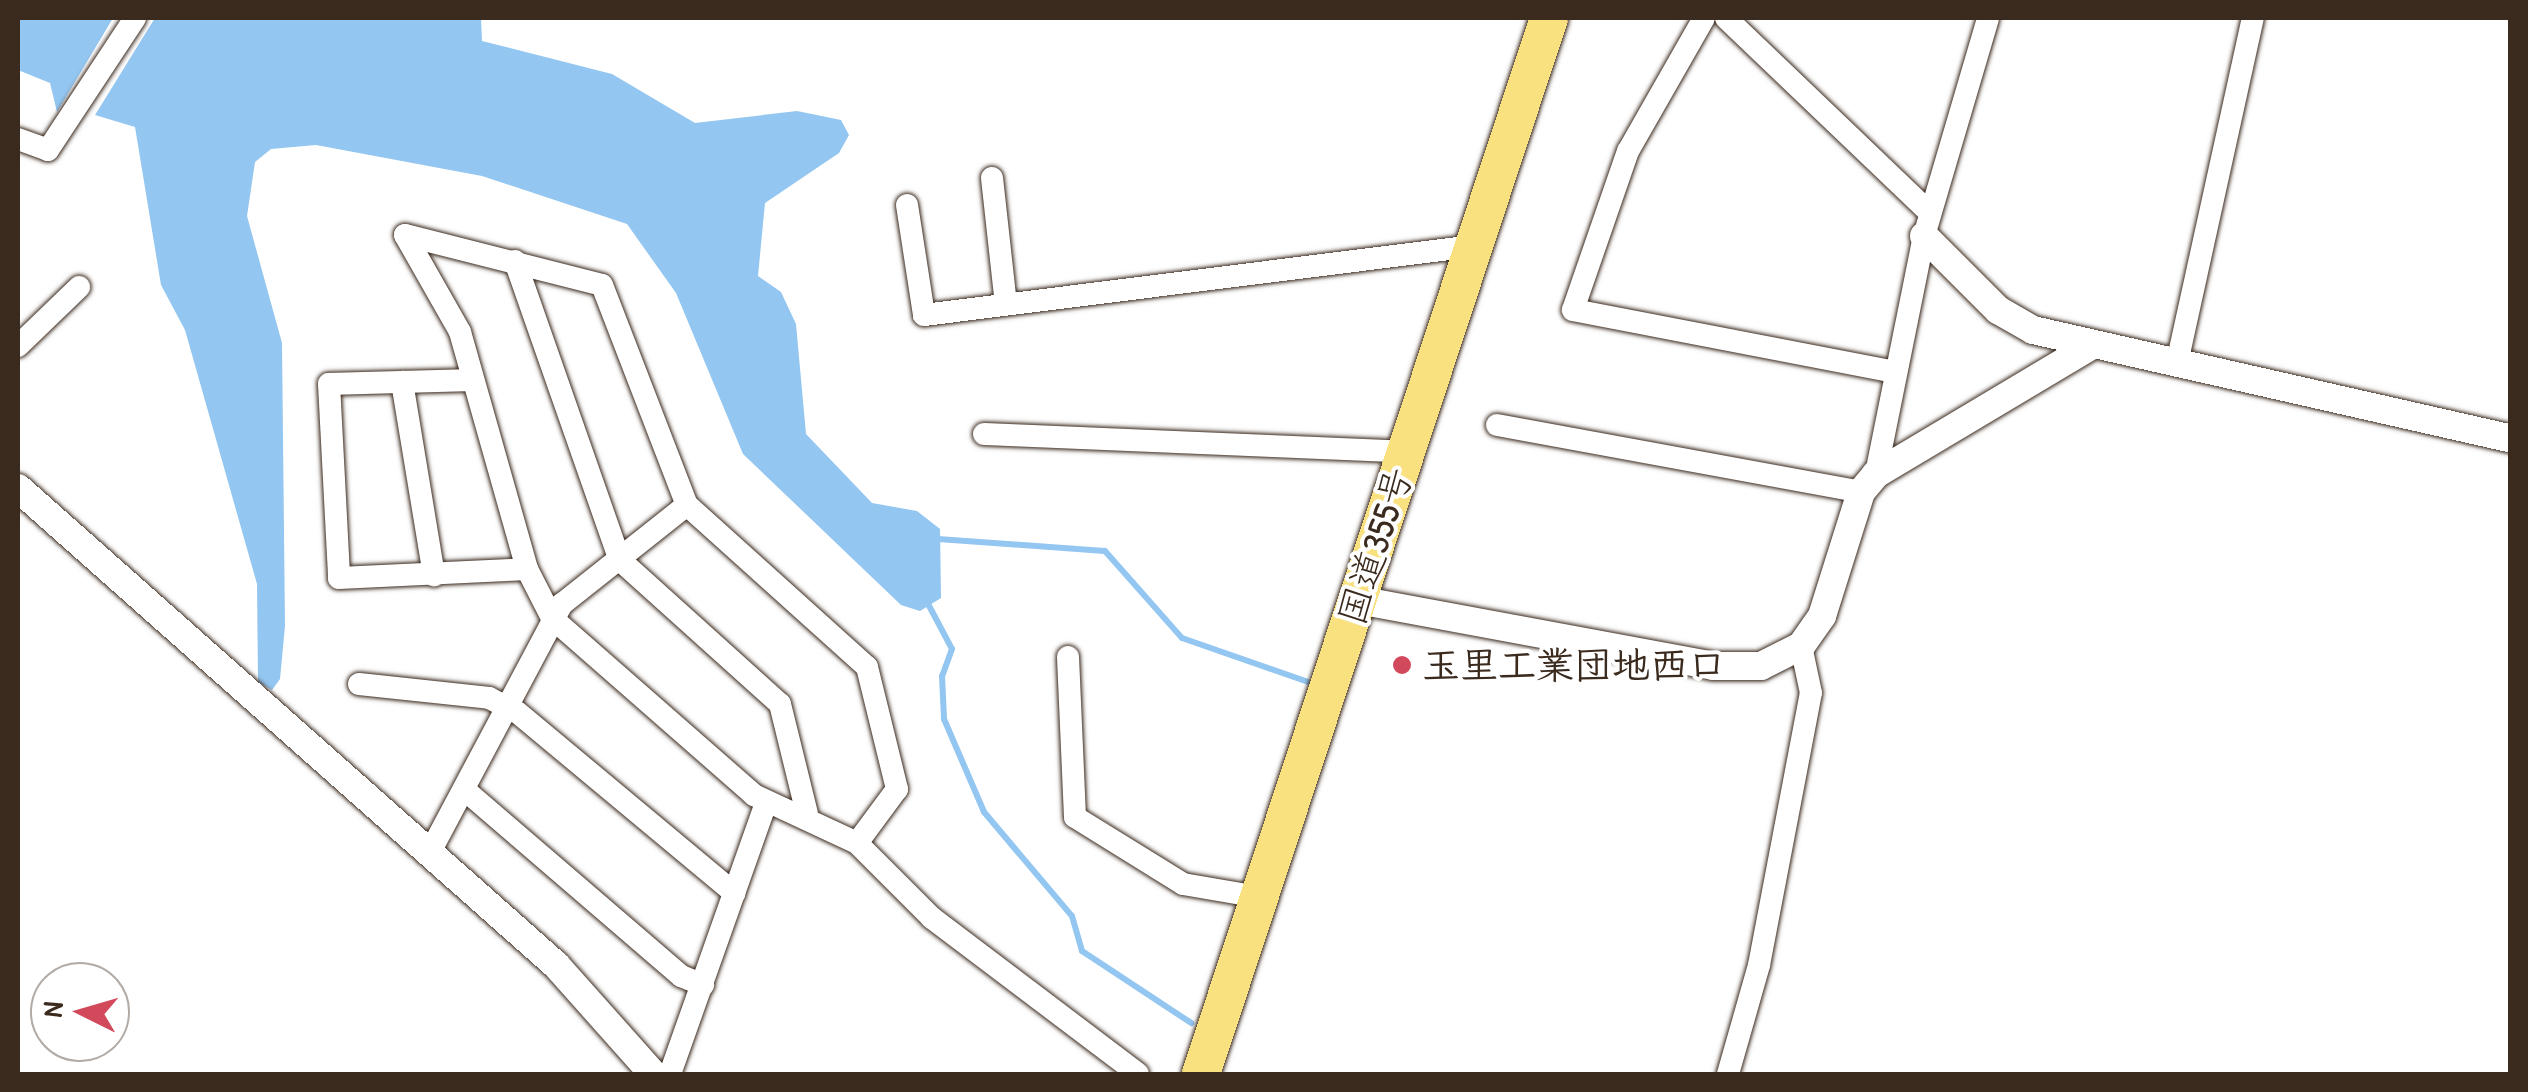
<!DOCTYPE html>
<html>
<head>
<meta charset="utf-8">
<style>
  body { margin:0 }
  #map { position:relative; width:2528px; height:1092px; overflow:hidden; background:#fff; font-family:"Patrick Hand","Klee One",sans-serif }
  div>[style] { position:absolute }
  [style*='--x'] { left:calc(var(--x)*1px); top:calc(var(--y)*1px); width:calc(var(--w)*1px); rotate:calc(var(--a)*1deg) }
  .water>* { inset:0; background:#93c6f0 }
  .stream>* { height:6px; margin:-3px; padding:0 3px; transform-origin:3px; border-radius:3px; background:#93c6f0 }
  .roads { filter:drop-shadow(0 0 2px #3b2a1e) drop-shadow(0 0 2px #3b2a1e) }
  .minor>* { height:22px; margin:-11px; padding:0 11px; transform-origin:11px; border-radius:11px; background:#fff }
  .tertiary>* { height:28px; margin:-14px; padding:0 14px; transform-origin:14px; border-radius:14px; background:#fff }
  .trunk>* { height:38px; margin:-19px; padding:0 19px; transform-origin:19px; border-radius:19px; background:#fae180 }
  .dots>* { width:28px; height:28px; translate:-50% -50%; box-sizing:border-box; border:5px solid #fff; border-radius:50% }
  span { translate:-50% -50%; white-space:nowrap; text-align:center; line-height:1.15; -webkit-text-stroke:8px #fff; paint-order:stroke }
  .street-label { font-size:38px; color:#3b2a1e }
  .poi-label { font-size:38px; color:#3b2a1e; font-weight:700 }
  .left { translate:0 -50%; text-align:left }
  .frame { position:absolute; inset:0; border:20px solid #3b2a1e; pointer-events:none }
  .north { position:absolute; left:30px; top:962px; width:100px; height:100px; box-sizing:border-box; background:#fff; border:2px solid #b1aaa5; border-radius:50%; rotate:275deg; font-size:28px; font-weight:700; line-height:40px; text-align:center; color:#3b2a1e }
  .north::after { content:''; display:block; margin:auto; width:35px; height:45px; background:#d1495b; clip-path:polygon(50% 0,100% 100%,50% 72%,0 100%) }
</style>
</head>
<body>
<div id="map">
  <div class="water">
    <div style="clip-path:polygon(18px 18px,113px 18px,57px 112px,50px 83px,18px 70px)"></div>
    <div style="clip-path:polygon(155px 18px,481px 18px,482px 41px,612px 74px,695px 123px,797px 111px,841px 120px,849px 135px,839px 153px,765px 203px,758px 276px,781px 292px,796px 324px,806px 434px,872px 503px,917px 511px,940px 529px,941px 598px,920px 611px,901px 605px,743px 454px,676px 293px,627px 224px,482px 176px,316px 145px,271px 149px,255px 162px,247px 216px,282px 343px,285px 626px,280px 679px,272px 690px,258px 682px,257px 584px,185px 330px,161px 285px,135px 127px,95px 115px)"></div>
  </div>
  <div class="stream">
    <div style="--x:938;--y:539;--w:167;--a:4.1"></div>
    <div style="--x:1105;--y:551;--w:116;--a:48.5"></div>
    <div style="--x:1182;--y:638;--w:133;--a:19.2"></div>
    <div style="--x:926;--y:600;--w:55;--a:62"></div>
    <div style="--x:952;--y:649;--w:29;--a:110"></div>
    <div style="--x:942;--y:676;--w:43;--a:87.3"></div>
    <div style="--x:944;--y:719;--w:101;--a:66.7"></div>
    <div style="--x:984;--y:812;--w:136;--a:49.8"></div>
    <div style="--x:1072;--y:916;--w:36;--a:74"></div>
    <div style="--x:1082;--y:951;--w:131;--a:33.4"></div>
  </div>
  <div class="roads">
    <div class="minor">
      <div style="--x:1704;--y:18;--w:153;--a:119.7"></div>
      <div style="--x:1628;--y:151;--w:168;--a:109.1"></div>
      <div style="--x:1573;--y:310;--w:327;--a:10.9"></div>
      <div style="--x:1726;--y:18;--w:282;--a:43.7"></div>
      <div style="--x:18;--y:139;--w:32;--a:20"></div>
      <div style="--x:48;--y:150;--w:158;--a:-56.6"></div>
      <div style="--x:992;--y:178;--w:127;--a:83.7"></div>
      <div style="--x:907;--y:205;--w:111;--a:81.2"></div>
      <div style="--x:924;--y:315;--w:553;--a:-7.16"></div>
      <div style="--x:405;--y:235;--w:112;--a:60.4"></div>
      <div style="--x:460;--y:332;--w:246;--a:74.2"></div>
      <div style="--x:527;--y:569;--w:55;--a:63"></div>
      <div style="--x:552;--y:618;--w:269;--a:41.2"></div>
      <div style="--x:754;--y:795;--w:114;--a:25"></div>
      <div style="--x:857;--y:843;--w:106;--a:45"></div>
      <div style="--x:932;--y:918;--w:258;--a:37.1"></div>
      <div style="--x:405;--y:235;--w:203;--a:14.2"></div>
      <div style="--x:602;--y:285;--w:236;--a:68.9"></div>
      <div style="--x:687;--y:505;--w:242;--a:42"></div>
      <div style="--x:867;--y:667;--w:126;--a:76.2"></div>
      <div style="--x:897;--y:789;--w:67;--a:126.5"></div>
      <div style="--x:515;--y:261;--w:317;--a:70.7"></div>
      <div style="--x:620;--y:560;--w:215;--a:42"></div>
      <div style="--x:780;--y:704;--w:113;--a:76.2"></div>
      <div style="--x:18;--y:346;--w:85;--a:-44"></div>
      <div style="--x:2177;--y:363;--w:353;--a:-77.6"></div>
      <div style="--x:472;--y:380;--w:143;--a:178.4"></div>
      <div style="--x:329;--y:384;--w:194;--a:87"></div>
      <div style="--x:339;--y:578;--w:188;--a:-2.7"></div>
      <div style="--x:402;--y:382;--w:196;--a:80.6"></div>
      <div style="--x:1497;--y:425;--w:370;--a:10.4"></div>
      <div style="--x:984;--y:434;--w:422;--a:2.4"></div>
      <div style="--x:1876;--y:474;--w:243;--a:-78.6"></div>
      <div style="--x:1924;--y:236;--w:227;--a:-73.6"></div>
      <div style="--x:1068;--y:657;--w:160;--a:87.5"></div>
      <div style="--x:1075;--y:817;--w:127;--a:31.8"></div>
      <div style="--x:1183;--y:884;--w:77;--a:9.7"></div>
      <div style="--x:359;--y:684;--w:131;--a:6.1"></div>
      <div style="--x:489;--y:698;--w:31;--a:27"></div>
      <div style="--x:517;--y:712;--w:283;--a:39.8"></div>
      <div style="--x:466;--y:791;--w:284;--a:40.7"></div>
      <div style="--x:681;--y:976;--w:24;--a:22"></div>
      <div style="--x:430;--y:852;--w:281;--a:-62"></div>
      <div style="--x:562;--y:604;--w:159;--a:-38.4"></div>
      <div style="--x:670;--y:1074;--w:288;--a:-70.5"></div>
      <div style="--x:1728;--y:1074;--w:113;--a:-74.1"></div>
      <div style="--x:1759;--y:965;--w:277;--a:-79.2"></div>
      <div style="--x:1811;--y:693;--w:48;--a:-102"></div>
    </div>
    <div class="tertiary">
      <div style="--x:1924;--y:236;--w:105;--a:45"></div>
      <div style="--x:1998;--y:310;--w:40;--a:29.7"></div>
      <div style="--x:2033;--y:330;--w:489;--a:12.8"></div>
      <div style="--x:18;--y:488;--w:719;--a:41.56"></div>
      <div style="--x:556;--y:965;--w:146;--a:48.3"></div>
      <div style="--x:1358;--y:600;--w:361;--a:10.5"></div>
      <div style="--x:1713;--y:666;--w:48;--a:0"></div>
      <div style="--x:1761;--y:666;--w:45;--a:-26.6"></div>
      <div style="--x:1801;--y:646;--w:37;--a:-55"></div>
      <div style="--x:1822;--y:616;--w:130;--a:-72.5"></div>
      <div style="--x:1861;--y:492;--w:23;--a:-50"></div>
      <div style="--x:1876;--y:474;--w:252;--a:-30.8"></div>
    </div>
    <div class="trunk">
      <div style="--x:1201;--y:1074;--w:1112;--a:-71.76"></div>
    </div>
  </div>
  <div class="dots">
    <div style="left:1402px;top:665px;background:#d1495b"></div>
  </div>
  <div class="street-label">
    <span style="left:1375px;top:546px;rotate:-72deg">国道355号</span>
  </div>
  <div class="poi-label">
    <span class="left" style="left:1422px;top:665px">玉里工業団地西口</span>
  </div>
  <div class="frame"></div>
  <div class="north">N</div>
</div>
</body>
</html>
